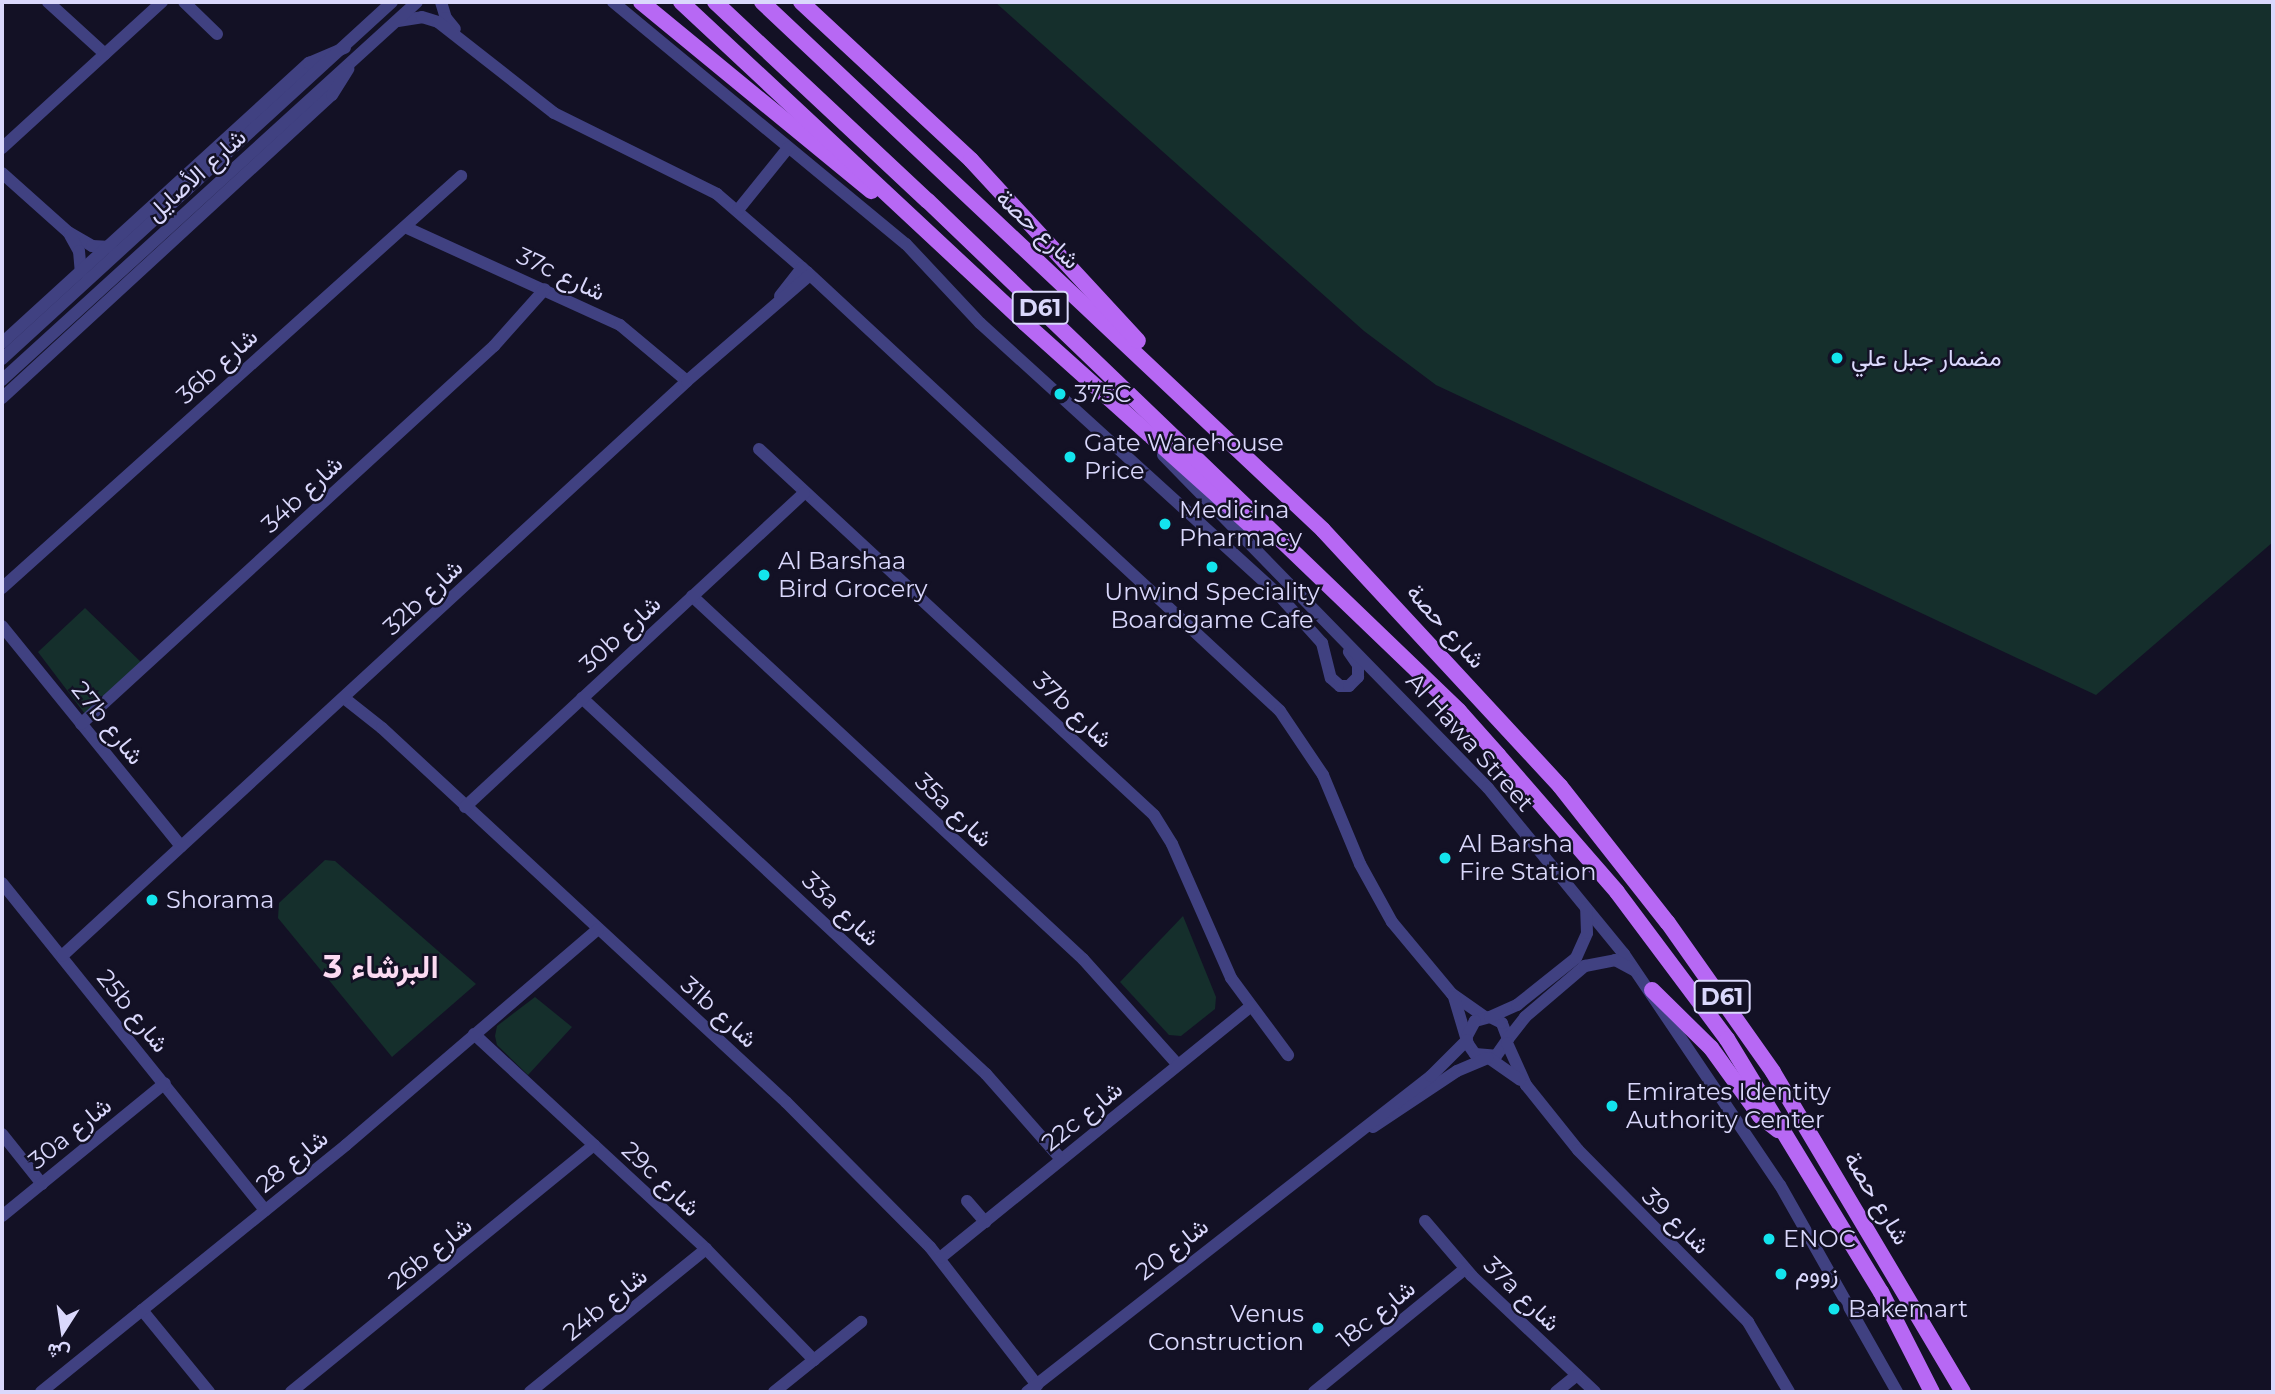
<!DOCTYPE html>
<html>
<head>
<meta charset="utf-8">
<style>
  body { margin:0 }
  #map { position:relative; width:2275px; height:1394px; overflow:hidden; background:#131125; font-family:Montserrat,Vazirmatn,sans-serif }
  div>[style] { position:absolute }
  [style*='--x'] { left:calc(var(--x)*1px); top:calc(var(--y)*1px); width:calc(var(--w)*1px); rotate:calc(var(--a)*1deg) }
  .green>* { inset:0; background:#152f2c }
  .minor>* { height:12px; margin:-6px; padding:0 6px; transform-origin:6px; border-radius:6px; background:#404181 }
  .major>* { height:16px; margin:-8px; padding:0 8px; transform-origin:8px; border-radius:8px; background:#b768f4 }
  .dots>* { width:19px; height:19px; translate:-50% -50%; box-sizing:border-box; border:4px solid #131125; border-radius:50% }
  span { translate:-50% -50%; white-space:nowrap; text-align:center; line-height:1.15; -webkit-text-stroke:5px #131125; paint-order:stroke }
  .shield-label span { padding:2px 5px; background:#131125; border:2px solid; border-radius:5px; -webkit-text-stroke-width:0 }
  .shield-label { font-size:23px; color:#dad8fc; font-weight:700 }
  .street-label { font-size:24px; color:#dad8fc }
  .poi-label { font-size:24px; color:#dad8fc }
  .left { translate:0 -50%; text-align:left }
  .right { translate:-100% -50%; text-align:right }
  .district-label { font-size:32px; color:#fcdaf2; font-weight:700 }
  .frame { position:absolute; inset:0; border:4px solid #dad8fc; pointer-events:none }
  .north { position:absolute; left:28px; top:1296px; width:70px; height:70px; -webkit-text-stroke:5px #131125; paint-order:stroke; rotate:192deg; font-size:19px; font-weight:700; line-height:28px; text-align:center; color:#dad8fc }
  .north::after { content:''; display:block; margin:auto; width:24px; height:32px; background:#dad8fc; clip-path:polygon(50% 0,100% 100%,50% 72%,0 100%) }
</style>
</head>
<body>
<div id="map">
  <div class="green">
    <div style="clip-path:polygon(995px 2px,2273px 2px,2273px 542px,2096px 695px,1436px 385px,1364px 331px)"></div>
    <div style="clip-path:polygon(85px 608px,143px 664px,85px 714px,38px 652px)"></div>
    <div style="clip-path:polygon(325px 860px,335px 861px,476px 984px,392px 1057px,278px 918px,279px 903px)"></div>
    <div style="clip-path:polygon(1183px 916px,1216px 997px,1215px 1009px,1181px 1036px,1169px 1035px,1120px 982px)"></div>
    <div style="clip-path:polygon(535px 997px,572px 1027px,528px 1075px,497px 1045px,495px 1036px,497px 1026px)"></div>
  </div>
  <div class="minor">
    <div style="--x:48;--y:2;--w:77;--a:42.4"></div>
    <div style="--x:184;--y:2;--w:46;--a:44.1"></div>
    <div style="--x:441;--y:2;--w:17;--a:73"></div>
    <div style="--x:446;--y:18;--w:14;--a:51"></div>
    <div style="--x:613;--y:2;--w:380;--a:39.6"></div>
    <div style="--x:906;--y:244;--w:108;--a:46.9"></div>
    <div style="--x:980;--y:323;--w:400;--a:42.3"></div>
    <div style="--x:1276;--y:592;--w:69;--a:48"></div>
    <div style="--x:1322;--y:643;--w:36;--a:76"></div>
    <div style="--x:1331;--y:678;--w:12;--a:42"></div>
    <div style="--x:1340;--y:686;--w:9;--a:0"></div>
    <div style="--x:1349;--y:686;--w:13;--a:-45"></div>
    <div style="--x:1358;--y:677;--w:12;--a:-90"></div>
    <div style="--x:1358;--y:665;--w:16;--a:-125"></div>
    <div style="--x:398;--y:21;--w:24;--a:-9"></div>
    <div style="--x:422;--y:17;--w:17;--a:17"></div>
    <div style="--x:438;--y:22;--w:147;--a:38.1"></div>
    <div style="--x:554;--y:113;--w:182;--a:26.4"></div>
    <div style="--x:717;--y:194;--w:119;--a:40.9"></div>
    <div style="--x:807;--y:272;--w:645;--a:42.86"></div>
    <div style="--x:1280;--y:711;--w:77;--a:56.1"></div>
    <div style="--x:1323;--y:775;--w:96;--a:67.4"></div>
    <div style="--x:1360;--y:864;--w:66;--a:61.1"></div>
    <div style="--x:1392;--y:922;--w:94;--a:50.2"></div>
    <div style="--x:1452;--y:994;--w:40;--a:34.9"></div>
    <div style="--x:2;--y:148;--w:217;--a:-42.4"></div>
    <div style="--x:2;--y:173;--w:89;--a:41.8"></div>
    <div style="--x:68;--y:232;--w:28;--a:30"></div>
    <div style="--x:92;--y:246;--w:19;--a:3"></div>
    <div style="--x:738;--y:210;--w:80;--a:-51.1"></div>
    <div style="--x:405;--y:227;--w:236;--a:24.5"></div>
    <div style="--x:620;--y:325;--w:87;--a:39.9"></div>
    <div style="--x:70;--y:235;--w:18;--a:61"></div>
    <div style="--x:79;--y:251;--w:21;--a:85"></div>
    <div style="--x:780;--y:296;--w:36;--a:-52"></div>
    <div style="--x:2;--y:343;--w:416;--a:-42.4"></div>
    <div style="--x:309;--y:63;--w:39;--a:-23"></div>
    <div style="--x:2;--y:359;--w:529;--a:-42.47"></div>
    <div style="--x:2;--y:380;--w:561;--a:-42.33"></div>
    <div style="--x:2;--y:398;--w:448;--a:-42.6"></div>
    <div style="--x:332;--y:95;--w:31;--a:-58"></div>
    <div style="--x:759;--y:449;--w:538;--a:42.82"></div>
    <div style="--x:1154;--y:815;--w:34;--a:58"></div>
    <div style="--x:1172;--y:844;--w:146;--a:66.2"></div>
    <div style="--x:1231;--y:978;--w:96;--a:53.5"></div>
    <div style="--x:1163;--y:455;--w:465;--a:45.7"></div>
    <div style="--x:1488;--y:788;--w:215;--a:50.7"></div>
    <div style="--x:1624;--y:954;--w:279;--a:56"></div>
    <div style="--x:1780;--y:1185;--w:238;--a:60.5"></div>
    <div style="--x:2;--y:588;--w:617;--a:-41.91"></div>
    <div style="--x:692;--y:596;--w:534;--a:42.87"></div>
    <div style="--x:1083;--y:959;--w:142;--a:48.1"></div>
    <div style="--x:2;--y:626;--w:284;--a:50.9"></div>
    <div style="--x:344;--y:698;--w:48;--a:38.3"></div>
    <div style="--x:382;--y:728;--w:551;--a:42.79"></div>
    <div style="--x:786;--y:1102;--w:204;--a:45.2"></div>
    <div style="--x:930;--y:1247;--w:175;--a:52.2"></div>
    <div style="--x:582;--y:698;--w:552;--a:42.94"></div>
    <div style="--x:986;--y:1074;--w:113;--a:48.6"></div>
    <div style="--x:81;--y:724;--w:560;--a:-42.47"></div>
    <div style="--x:494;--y:346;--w:76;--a:-48.2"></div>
    <div style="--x:465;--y:807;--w:462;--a:-42.8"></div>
    <div style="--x:2;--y:883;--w:420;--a:51.2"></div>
    <div style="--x:62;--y:956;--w:849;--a:-42.61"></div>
    <div style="--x:687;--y:381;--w:162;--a:-40.8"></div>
    <div style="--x:1454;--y:997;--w:49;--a:73.4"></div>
    <div style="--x:1468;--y:1044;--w:12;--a:55"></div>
    <div style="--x:1475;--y:1054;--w:21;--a:5"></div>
    <div style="--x:1496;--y:1056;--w:21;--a:-55"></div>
    <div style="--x:1508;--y:1039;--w:17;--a:-111"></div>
    <div style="--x:1502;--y:1023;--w:13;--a:-153"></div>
    <div style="--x:1490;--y:1017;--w:16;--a:165"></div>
    <div style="--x:1475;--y:1021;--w:17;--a:118"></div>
    <div style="--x:1490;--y:1017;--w:30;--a:-24"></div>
    <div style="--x:1517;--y:1005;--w:75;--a:-38.5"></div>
    <div style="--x:1576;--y:958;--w:27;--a:-66"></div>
    <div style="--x:1587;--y:933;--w:25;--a:-92"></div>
    <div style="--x:474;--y:1034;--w:316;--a:42.8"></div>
    <div style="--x:706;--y:1249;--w:155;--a:45.8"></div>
    <div style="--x:1508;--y:1039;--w:28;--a:-52"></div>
    <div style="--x:1525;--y:1017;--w:79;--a:-40.4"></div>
    <div style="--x:1585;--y:966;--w:31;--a:-11"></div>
    <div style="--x:1615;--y:960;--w:21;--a:28"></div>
    <div style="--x:1507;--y:1043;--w:46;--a:65.7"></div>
    <div style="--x:1526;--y:1085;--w:83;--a:51.3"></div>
    <div style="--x:1578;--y:1150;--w:242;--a:45.3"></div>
    <div style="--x:1748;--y:1322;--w:81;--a:59.6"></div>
    <div style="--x:1489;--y:1058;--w:38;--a:35"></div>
    <div style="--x:1373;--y:1127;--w:101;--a:-33.7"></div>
    <div style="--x:1457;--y:1071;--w:33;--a:-23"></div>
    <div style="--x:2;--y:1134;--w:64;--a:51.3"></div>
    <div style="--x:967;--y:1201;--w:28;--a:49"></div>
    <div style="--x:2;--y:1216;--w:210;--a:-39.2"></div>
    <div style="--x:1425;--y:1221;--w:72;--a:49.5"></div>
    <div style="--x:1472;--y:1276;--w:169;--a:43.3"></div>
    <div style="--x:940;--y:1258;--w:400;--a:-39"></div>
    <div style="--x:142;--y:1310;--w:106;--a:50.7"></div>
    <div style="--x:41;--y:1392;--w:392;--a:-39"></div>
    <div style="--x:346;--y:1145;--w:332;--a:-40.6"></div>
    <div style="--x:291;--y:1392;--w:391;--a:-39.2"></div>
    <div style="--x:530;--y:1392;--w:227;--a:-39.1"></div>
    <div style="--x:774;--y:1392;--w:112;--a:-38.8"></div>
    <div style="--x:1027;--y:1392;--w:513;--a:-38.03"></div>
    <div style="--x:1431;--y:1076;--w:51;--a:-45"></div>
    <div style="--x:1314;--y:1392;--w:195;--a:-39.2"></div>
    <div style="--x:1556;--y:1392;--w:27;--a:-39"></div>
  </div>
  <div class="major">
    <div style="--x:641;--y:2;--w:298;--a:39.4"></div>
    <div style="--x:681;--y:2;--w:471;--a:43"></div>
    <div style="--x:1025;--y:323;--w:305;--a:41.9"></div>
    <div style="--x:715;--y:2;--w:291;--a:43.1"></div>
    <div style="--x:928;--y:201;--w:736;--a:43.84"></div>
    <div style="--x:1459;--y:711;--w:59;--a:48.4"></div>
    <div style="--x:1498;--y:755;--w:181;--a:49"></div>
    <div style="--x:1617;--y:892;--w:184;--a:53.2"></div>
    <div style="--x:1727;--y:1039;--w:296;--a:58.7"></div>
    <div style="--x:1881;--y:1292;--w:112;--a:63"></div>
    <div style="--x:762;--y:2;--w:770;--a:43.26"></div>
    <div style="--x:1323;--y:530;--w:349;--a:47.2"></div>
    <div style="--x:1560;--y:786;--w:174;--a:51.8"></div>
    <div style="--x:1668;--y:923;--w:182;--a:54.8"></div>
    <div style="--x:1773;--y:1072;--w:372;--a:59.3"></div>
    <div style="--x:801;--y:2;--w:232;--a:42.9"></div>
    <div style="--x:971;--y:160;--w:246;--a:47.3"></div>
    <div style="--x:1652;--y:990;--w:83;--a:44.5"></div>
    <div style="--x:1711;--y:1048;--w:84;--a:54.2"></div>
    <div style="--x:1760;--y:1116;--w:23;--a:38"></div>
  </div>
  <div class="dots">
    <div style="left:1837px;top:358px;background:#13e4ed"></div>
    <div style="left:1060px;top:394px;background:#13e4ed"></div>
    <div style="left:1070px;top:457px;background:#13e4ed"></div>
    <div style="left:1165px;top:524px;background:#13e4ed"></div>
    <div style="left:1212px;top:567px;background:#13e4ed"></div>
    <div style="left:764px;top:575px;background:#13e4ed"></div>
    <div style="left:1445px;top:858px;background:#13e4ed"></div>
    <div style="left:152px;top:900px;background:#13e4ed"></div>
    <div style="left:1612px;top:1106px;background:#13e4ed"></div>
    <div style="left:1769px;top:1239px;background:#13e4ed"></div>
    <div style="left:1781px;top:1274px;background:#13e4ed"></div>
    <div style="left:1834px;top:1309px;background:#13e4ed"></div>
    <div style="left:1318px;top:1328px;background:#13e4ed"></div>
  </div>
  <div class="shield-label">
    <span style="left:1040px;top:308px">D61</span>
    <span style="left:1722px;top:997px">D61</span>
  </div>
  <div class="street-label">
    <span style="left:196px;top:175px;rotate:-42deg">شارع الأصايل</span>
    <span style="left:1038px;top:229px;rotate:43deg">شارع حصة</span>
    <span style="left:561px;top:274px;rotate:25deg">37c شارع</span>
    <span style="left:217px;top:366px;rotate:-42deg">36b شارع</span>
    <span style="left:302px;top:494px;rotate:-43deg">34b شارع</span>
    <span style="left:423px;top:597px;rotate:-43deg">32b شارع</span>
    <span style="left:1446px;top:626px;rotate:48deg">شارع حصة</span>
    <span style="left:620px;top:634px;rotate:-43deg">30b شارع</span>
    <span style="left:1073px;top:710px;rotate:43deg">37b شارع</span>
    <span style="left:108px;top:723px;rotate:51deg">27b شارع</span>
    <span style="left:1470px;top:742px;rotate:48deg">Al Hawa Street</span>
    <span style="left:954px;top:810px;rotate:43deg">35a شارع</span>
    <span style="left:841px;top:909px;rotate:43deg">33a شارع</span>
    <span style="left:133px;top:1011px;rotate:51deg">25b شارع</span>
    <span style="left:719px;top:1012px;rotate:42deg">31b شارع</span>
    <span style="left:1082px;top:1116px;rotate:-39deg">22c شارع</span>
    <span style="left:70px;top:1133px;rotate:-39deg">30a شارع</span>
    <span style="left:292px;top:1161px;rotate:-39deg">شارع 28</span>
    <span style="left:661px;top:1179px;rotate:43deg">29c شارع</span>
    <span style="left:1877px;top:1198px;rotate:59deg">شارع حصة</span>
    <span style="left:1676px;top:1221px;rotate:44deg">شارع 39</span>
    <span style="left:1172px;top:1249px;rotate:-38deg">شارع 20</span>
    <span style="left:430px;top:1253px;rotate:-39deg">26b شارع</span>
    <span style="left:1522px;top:1294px;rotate:44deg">37a شارع</span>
    <span style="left:605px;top:1304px;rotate:-39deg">24b شارع</span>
    <span style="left:1376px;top:1314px;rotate:-39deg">18c شارع</span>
  </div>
  <div class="poi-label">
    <span class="left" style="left:1851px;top:358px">مضمار جبل علي</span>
    <span class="left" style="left:1074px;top:394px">375C</span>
    <span class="left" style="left:1084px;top:457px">Gate Warehouse<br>Price</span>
    <span class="left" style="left:1179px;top:524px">Medicina<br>Pharmacy</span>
    <span class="left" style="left:778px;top:575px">Al Barshaa<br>Bird Grocery</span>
    <span style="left:1212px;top:606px">Unwind Speciality<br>Boardgame Cafe</span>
    <span class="left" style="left:1459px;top:858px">Al Barsha<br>Fire Station</span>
    <span class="left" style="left:166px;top:900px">Shorama</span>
    <span class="left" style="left:1626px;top:1106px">Emirates Identity<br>Authority Center</span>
    <span class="left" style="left:1783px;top:1239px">ENOC</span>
    <span class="left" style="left:1795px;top:1274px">زووم</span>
    <span class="left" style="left:1848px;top:1309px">Bakemart</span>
    <span class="right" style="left:1304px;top:1328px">Venus<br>Construction</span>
  </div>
  <div class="district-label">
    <span style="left:381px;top:967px">البرشاء 3</span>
  </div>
  <div class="frame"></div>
  <div class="north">ش</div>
</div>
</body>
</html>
